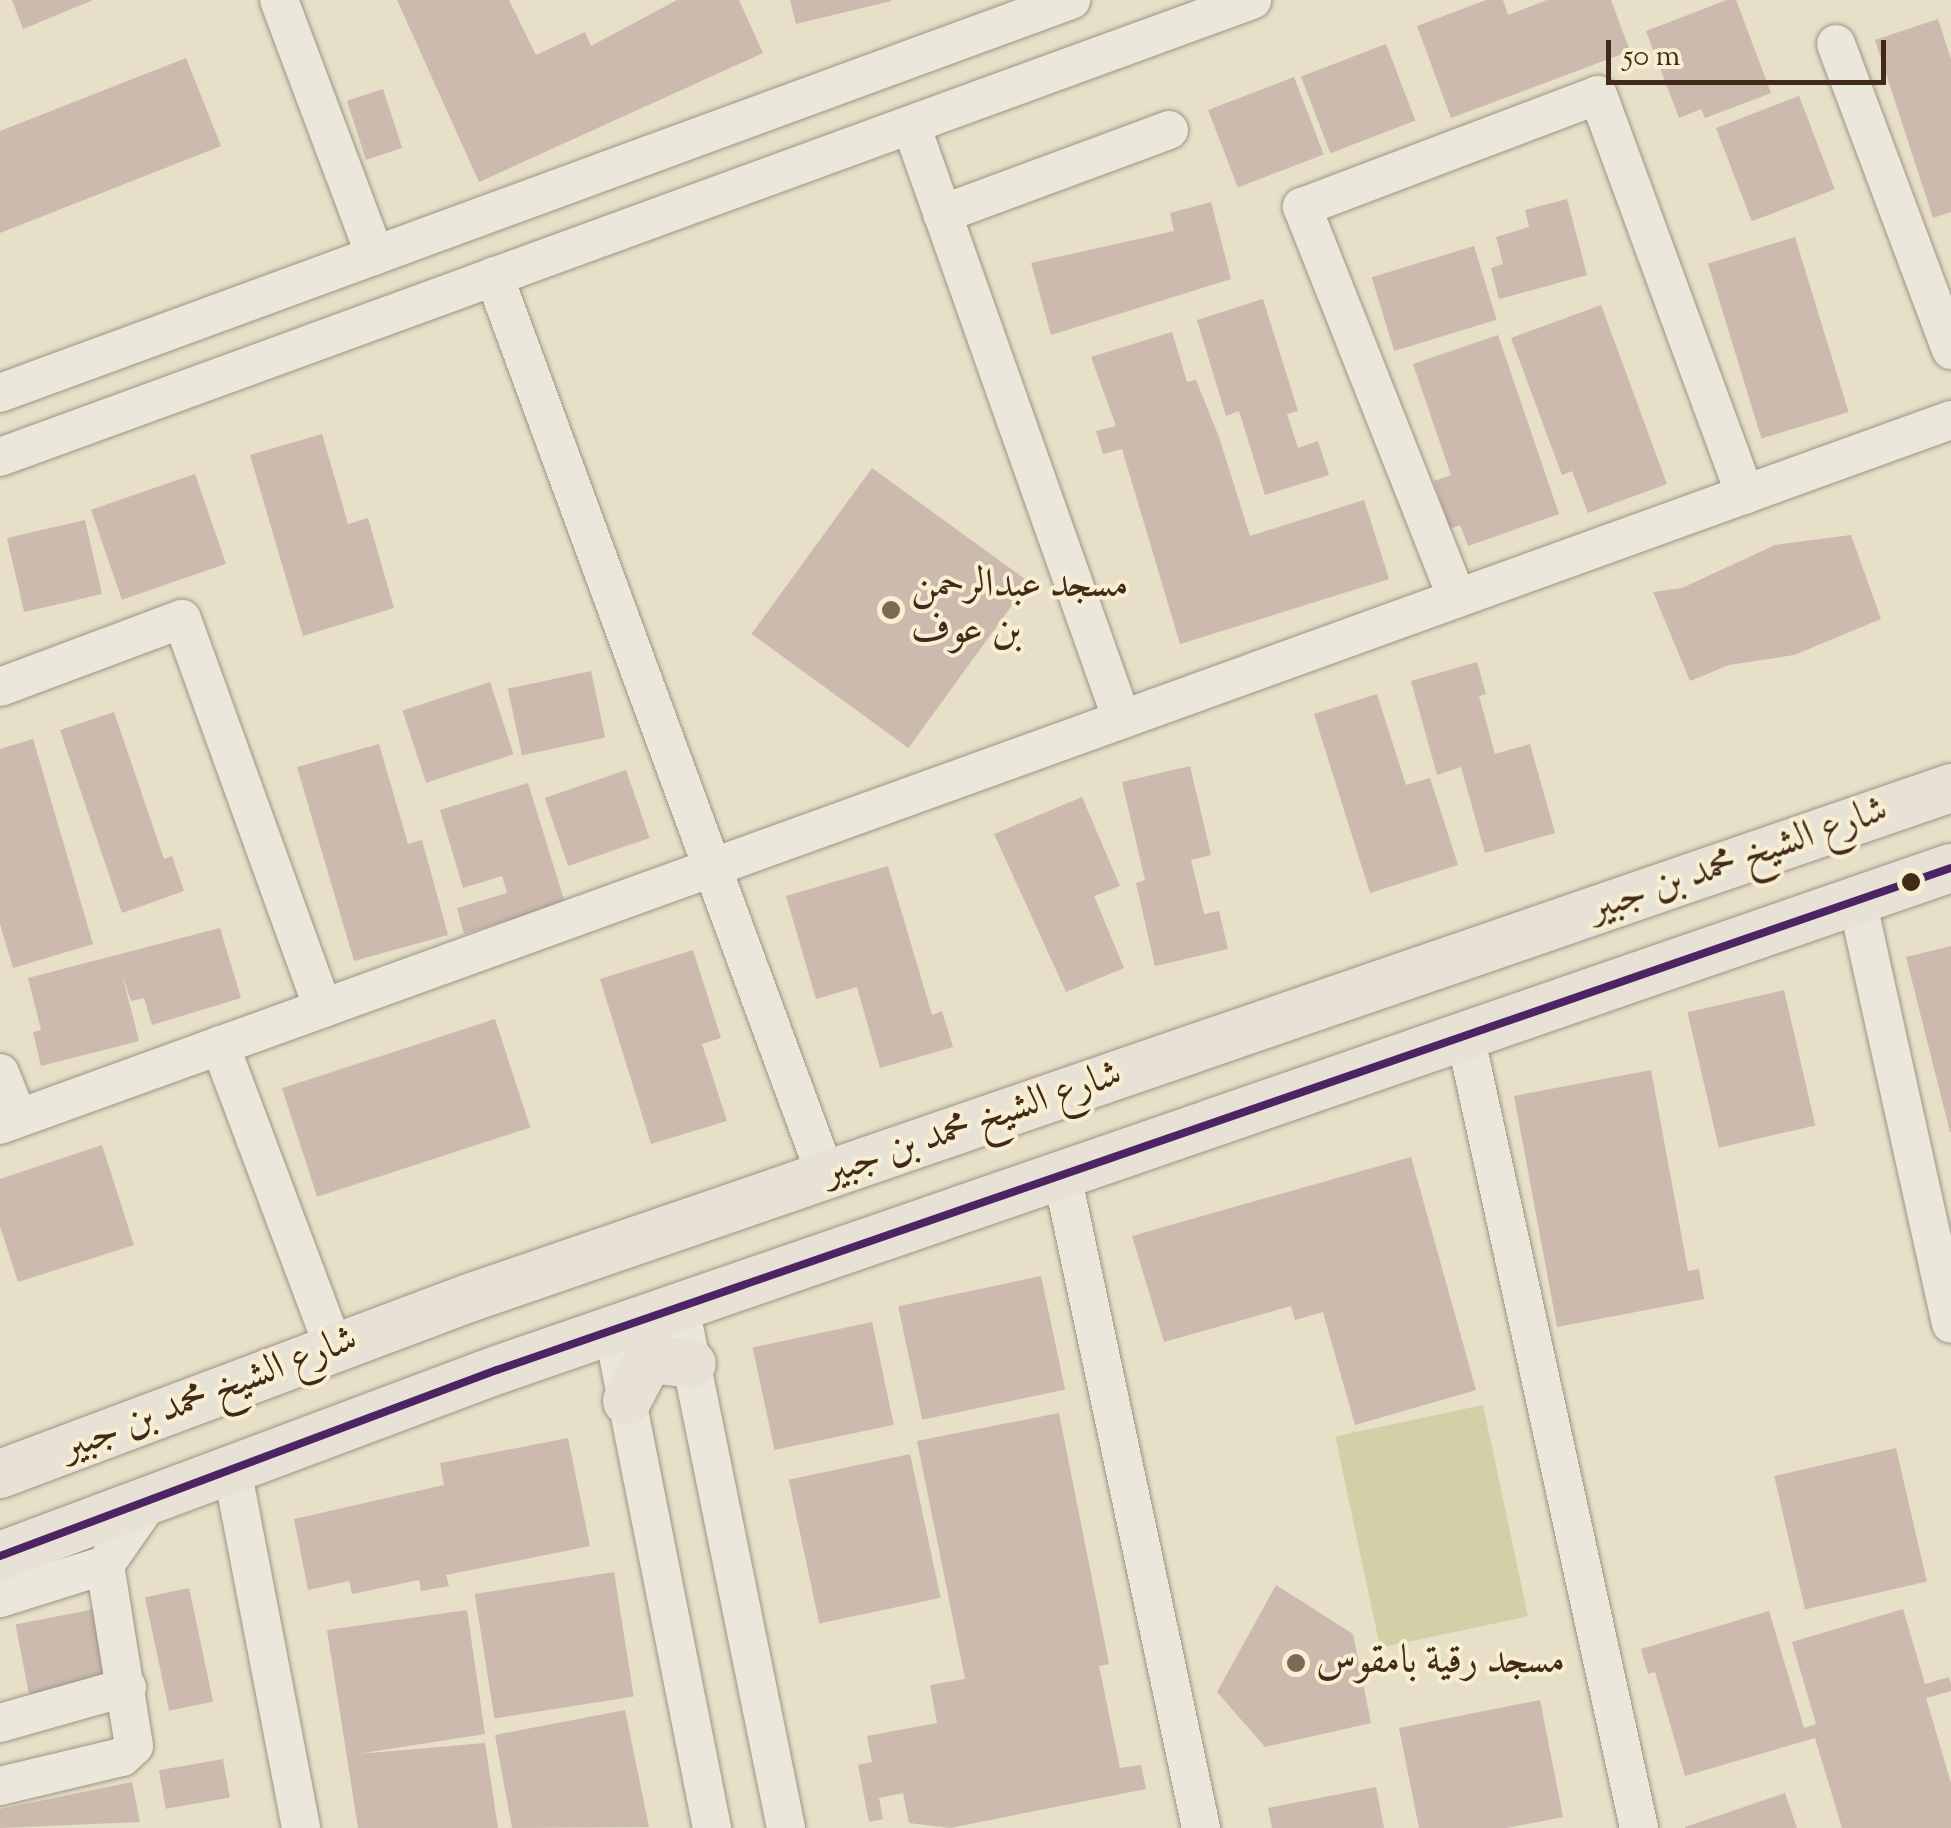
<!DOCTYPE html>
<html>
<head>
<meta charset="utf-8">
<style>
  body { margin:0 }
  #map { position:relative; width:1951px; height:1828px; overflow:hidden; background:#e7dfc7; font-family:"Sorts Mill Goudy",Amiri,serif }
  div>[style] { position:absolute }
  [style*='--x'] { left:calc(var(--x)*1px); top:calc(var(--y)*1px); width:calc(var(--w)*1px); rotate:calc(var(--a)*1deg) }
  .green>* { inset:0; background:#d3cfa6; transform-origin:0 0 }
  .building>* { inset:0; background:#cbbaad; transform-origin:0 0 }
  .roads { filter:drop-shadow(0 0 2px #9c9585) drop-shadow(0 0 2px #9c9585) }
  .minor>* { height:38px; margin:-19px; padding:0 19px; transform-origin:19px; border-radius:19px; background:#ebe7db }
  .major>* { height:48px; margin:-24px; padding:0 24px; transform-origin:24px; border-radius:24px; background:#e7e2d5 }
  .bus-1>* { height:8px; margin:-4px; padding:0 4px; transform-origin:4px; border-radius:4px; background:#4c2464 }
  .dots>* { width:28px; height:28px; translate:-50% -50%; box-sizing:border-box; border:5px solid #f8eed2; border-radius:50% }
  span { translate:-50% -50%; white-space:nowrap; text-align:center; line-height:1.15; -webkit-text-stroke:8px #f8eed2; paint-order:stroke }
  .poi-label { font-size:40px; color:#412b18 }
  .left { translate:0 -50%; text-align:left }
  .street-label { font-size:40px; color:#412b18 }
  .scale { position:absolute; left:1606px; top:40px; width:280px; height:45px; box-sizing:border-box; border:5px solid #412b18; border-top:0; padding-left:12px; font-size:30px; line-height:35px; white-space:nowrap; color:#412b18; -webkit-text-stroke:8px #f8eed2; paint-order:stroke }
</style>
</head>
<body>
<div id="map">
  <div class="green">
    <div style="left:1483px;top:1405px;width:216px;height:151px;rotate:78deg"></div>
  </div>
  <div class="building">
    <div style="clip-path:polygon(12px 0,93px 0,23px 29px)"></div>
    <div style="clip-path:polygon(397px 0,509px 0,536px 55px,585px 32px,591px 46px,677px 0,739px 0,763px 53px,479px 182px)"></div>
    <div style="clip-path:polygon(790px 0,891px 0,891px 1px,796px 24px)"></div>
    <div style="clip-path:polygon(1486px 0,1503px 0,1508px 15px,1547px 0,1611px 0,1630px 51px,1451px 118px,1417px 26px)"></div>
    <div style="clip-path:polygon(1727px 0,1736px 0,1771px 93px,1705px 118px,1701px 109px,1679px 118px,1646px 31px)"></div>
    <div style="clip-path:polygon(1938px 19px,1951px 59px,1951px 212px,1933px 218px,1875px 40px)"></div>
    <div style="left:1386px;top:44px;width:82px;height:91px;rotate:69deg"></div>
    <div style="clip-path:polygon(186px 58px,221px 146px,0 233px,0 131px)"></div>
    <div style="left:1294px;top:77px;width:83px;height:92px;rotate:69deg"></div>
    <div style="left:383px;top:89px;width:62px;height:38px;rotate:72deg"></div>
    <div style="left:1799px;top:96px;width:100px;height:89px;rotate:69deg"></div>
    <div style="clip-path:polygon(1567px 199px,1587px 275px,1499px 299px,1491px 268px,1503px 264px,1496px 237px,1529px 227px,1525px 210px)"></div>
    <div style="clip-path:polygon(1211px 202px,1231px 279px,1051px 335px,1031px 263px,1174px 231px,1170px 213px)"></div>
    <div style="left:1795px;top:237px;width:183px;height:91px;rotate:73deg"></div>
    <div style="left:1474px;top:246px;width:77px;height:107px;rotate:73deg"></div>
    <div style="clip-path:polygon(1263px 299px,1298px 411px,1287px 414px,1298px 448px,1318px 441px,1329px 475px,1265px 495px,1239px 411px,1226px 416px,1197px 320px)"></div>
    <div style="clip-path:polygon(1601px 305px,1667px 484px,1588px 513px,1572px 471px,1562px 475px,1511px 338px)"></div>
    <div style="clip-path:polygon(1172px 332px,1187px 382px,1196px 380px,1219px 437px,1250px 536px,1364px 500px,1389px 579px,1180px 644px,1122px 449px,1103px 454px,1096px 431px,1116px 426px,1091px 357px)"></div>
    <div style="clip-path:polygon(1498px 335px,1559px 514px,1468px 546px,1460px 525px,1450px 529px,1434px 481px,1451px 475px,1413px 364px)"></div>
    <div style="clip-path:polygon(322px 434px,348px 524px,368px 518px,394px 608px,303px 636px,250px 455px)"></div>
    <div style="left:872px;top:468px;width:194px;height:205px;rotate:36deg"></div>
    <div style="left:195px;top:474px;width:95px;height:110px;rotate:71deg"></div>
    <div style="left:85px;top:520px;width:76px;height:80px;rotate:77deg"></div>
    <div style="clip-path:polygon(1851px 535px,1881px 619px,1794px 655px,1729px 665px,1690px 681px,1653px 592px,1682px 588px,1775px 545px)"></div>
    <div style="clip-path:polygon(1477px 662px,1486px 694px,1479px 696px,1495px 754px,1530px 744px,1555px 833px,1485px 853px,1461px 767px,1437px 775px,1411px 681px)"></div>
    <div style="left:591px;top:671px;width:68px;height:85px;rotate:78deg"></div>
    <div style="left:490px;top:682px;width:76px;height:92px;rotate:72deg"></div>
    <div style="clip-path:polygon(1377px 694px,1406px 785px,1430px 778px,1458px 865px,1370px 893px,1314px 714px)"></div>
    <div style="clip-path:polygon(114px 712px,164px 859px,172px 856px,184px 891px,122px 913px,60px 730px)"></div>
    <div style="clip-path:polygon(33px 739px,93px 944px,13px 968px,0 924px,0 749px)"></div>
    <div style="clip-path:polygon(379px 744px,408px 844px,422px 840px,448px 935px,354px 961px,297px 767px)"></div>
    <div style="clip-path:polygon(1190px 766px,1211px 855px,1191px 860px,1204px 914px,1219px 911px,1228px 949px,1155px 966px,1136px 883px,1145px 880px,1122px 782px)"></div>
    <div style="left:626px;top:770px;width:72px;height:86px;rotate:71deg"></div>
    <div style="clip-path:polygon(528px 783px,565px 903px,464px 934px,457px 908px,507px 893px,502px 876px,463px 888px,440px 810px)"></div>
    <div style="clip-path:polygon(1082px 797px,1120px 886px,1094px 896px,1124px 968px,1066px 992px,994px 834px)"></div>
    <div style="clip-path:polygon(888px 866px,932px 1015px,942px 1011px,953px 1047px,880px 1068px,857px 987px,816px 999px,786px 896px)"></div>
    <div style="clip-path:polygon(220px 928px,241px 998px,152px 1025px,144px 998px,131px 1001px,122px 974px,139px 1041px,41px 1066px,33px 1032px,41px 1030px,28px 978px)"></div>
    <div style="clip-path:polygon(1951px 946px,1951px 1132px,1950px 1132px,1906px 957px)"></div>
    <div style="clip-path:polygon(693px 950px,721px 1038px,702px 1044px,727px 1121px,651px 1144px,600px 979px)"></div>
    <div style="left:1784px;top:990px;width:139px;height:99px;rotate:77deg"></div>
    <div style="left:495px;top:1019px;width:114px;height:224px;rotate:72deg"></div>
    <div style="clip-path:polygon(1651px 1070px,1688px 1271px,1699px 1269px,1704px 1299px,1557px 1327px,1514px 1096px)"></div>
    <div style="clip-path:polygon(102px 1145px,134px 1245px,18px 1282px,0 1226px,0 1179px)"></div>
    <div style="clip-path:polygon(1411px 1157px,1476px 1390px,1355px 1425px,1323px 1312px,1295px 1320px,1291px 1306px,1164px 1342px,1132px 1236px)"></div>
    <div style="left:1041px;top:1276px;width:116px;height:146px;rotate:78deg"></div>
    <div style="left:872px;top:1322px;width:105px;height:122px;rotate:78deg"></div>
    <div style="clip-path:polygon(1059px 1413px,1109px 1664px,1099px 1666px,1120px 1768px,1141px 1765px,1146px 1789px,950px 1828px,909px 1823px,903px 1793px,879px 1798px,883px 1819px,869px 1822px,858px 1765px,872px 1762px,867px 1736px,937px 1723px,930px 1685px,965px 1679px,917px 1441px)"></div>
    <div style="clip-path:polygon(568px 1438px,590px 1546px,446px 1575px,449px 1586px,421px 1591px,419px 1580px,352px 1594px,349px 1581px,308px 1590px,294px 1519px,444px 1485px,440px 1463px)"></div>
    <div style="left:1896px;top:1448px;width:137px;height:125px;rotate:77deg"></div>
    <div style="left:910px;top:1454px;width:147px;height:124px;rotate:78deg"></div>
    <div style="left:614px;top:1572px;width:126px;height:141px;rotate:81deg"></div>
    <div style="clip-path:polygon(1276px 1585px,1353px 1634px,1371px 1723px,1265px 1747px,1217px 1692px)"></div>
    <div style="left:189px;top:1588px;width:116px;height:45px;rotate:78deg"></div>
    <div style="left:95px;top:1609px;width:83px;height:81px;rotate:79deg"></div>
    <div style="clip-path:polygon(1903px 1609px,1925px 1684px,1949px 1677px,1951px 1685px,1951px 1691px,1926px 1698px,1951px 1783px,1951px 1828px,1842px 1828px,1815px 1738px,1685px 1776px,1655px 1672px,1648px 1674px,1641px 1649px,1769px 1611px,1804px 1728px,1816px 1724px,1792px 1642px)"></div>
    <div style="clip-path:polygon(467px 1610px,485px 1734px,357px 1754px,485px 1743px,498px 1828px,358px 1828px,327px 1630px)"></div>
    <div style="clip-path:polygon(1540px 1700px,1563px 1817px,1507px 1828px,1419px 1828px,1399px 1728px)"></div>
    <div style="clip-path:polygon(625px 1710px,649px 1827px,512px 1828px,495px 1735px)"></div>
    <div style="left:223px;top:1759px;width:39px;height:65px;rotate:80deg"></div>
    <div style="clip-path:polygon(132px 1782px,140px 1822px,0 1828px,0 1809px)"></div>
    <div style="clip-path:polygon(1376px 1787px,1384px 1828px,1272px 1828px,1268px 1808px)"></div>
    <div style="clip-path:polygon(1785px 1793px,1797px 1828px,1685px 1828px,1685px 1827px)"></div>
  </div>
  <div class="roads">
    <div class="minor">
      <div style="--x:279;--y:0;--w:273;--a:69.4"></div>
      <div style="--x:1836;--y:44;--w:327;--a:69.4"></div>
      <div style="--x:911;--y:125;--w:631;--a:70.47"></div>
      <div style="--x:942;--y:214;--w:242;--a:-20.3"></div>
      <div style="--x:494;--y:276;--w:959;--a:69.75"></div>
      <div style="--x:0;--y:393;--w:1141;--a:-20.15"></div>
      <div style="--x:0;--y:457;--w:1333;--a:-20.05"></div>
      <div style="--x:1457;--y:598;--w:421;--a:-111.6"></div>
      <div style="--x:1302;--y:207;--w:316;--a:-20.7"></div>
      <div style="--x:1598;--y:95;--w:426;--a:69.8"></div>
      <div style="--x:0;--y:687;--w:194;--a:-20.5"></div>
      <div style="--x:182;--y:619;--w:414;--a:70.1"></div>
      <div style="--x:1857;--y:900;--w:434;--a:77.5"></div>
      <div style="--x:1465;--y:1035;--w:812;--a:77.62"></div>
      <div style="--x:220;--y:1045;--w:325;--a:69.4"></div>
      <div style="--x:0;--y:1073;--w:48;--a:68.2"></div>
      <div style="--x:0;--y:1125;--w:2074;--a:-19.87"></div>
      <div style="--x:1062;--y:1175;--w:668;--a:77.98"></div>
      <div style="--x:680;--y:1307;--w:532;--a:78.5"></div>
      <div style="--x:613;--y:1330;--w:508;--a:78.76"></div>
      <div style="--x:232;--y:1469;--w:366;--a:79.1"></div>
      <div style="--x:0;--y:1598;--w:110;--a:-17.4"></div>
      <div style="--x:105;--y:1565;--w:80;--a:-55.1"></div>
      <div style="--x:0;--y:1723;--w:132;--a:-15.8"></div>
      <div style="--x:0;--y:1786;--w:125;--a:-13.4"></div>
      <div style="--x:122;--y:1757;--w:16;--a:-43"></div>
      <div style="--x:134;--y:1746;--w:183;--a:-99.1"></div>
    </div>
    <div class="major">
      <div style="--x:627;--y:1401;--w:47;--a:-62.4"></div>
      <div style="--x:649;--y:1359;--w:43;--a:6.6"></div>
      <div style="--x:0;--y:1474;--w:501;--a:-20.57"></div>
      <div style="--x:469;--y:1298;--w:1567;--a:-18.99"></div>
      <div style="--x:0;--y:1556;--w:531;--a:-20.52"></div>
      <div style="--x:497;--y:1370;--w:1538;--a:-19.05"></div>
    </div>
  </div>
  <div class="bus-1">
    <div style="--x:0;--y:1556;--w:531;--a:-20.52"></div>
    <div style="--x:497;--y:1370;--w:1538;--a:-19.05"></div>
  </div>
  <div class="dots">
    <div style="left:891px;top:610px;background:#7b6a55"></div>
    <div style="left:1911px;top:882px;background:#412b18"></div>
    <div style="left:1296px;top:1663px;background:#7b6a55"></div>
  </div>
  <div class="poi-label">
    <span class="left" style="left:911px;top:610px">مسجد عبدالرحمن<br>بن عوف</span>
    <span class="left" style="left:1316px;top:1663px">مسجد رقية بامقوس</span>
  </div>
  <div class="street-label">
    <span style="left:1739px;top:861px;rotate:-19deg">شارع الشيخ محمد بن جبير</span>
    <span style="left:973px;top:1125px;rotate:-19deg">شارع الشيخ محمد بن جبير</span>
    <span style="left:210px;top:1395px;rotate:-21deg">شارع الشيخ محمد بن جبير</span>
  </div>
  <div class="scale">50 m</div>
</div>
</body>
</html>
